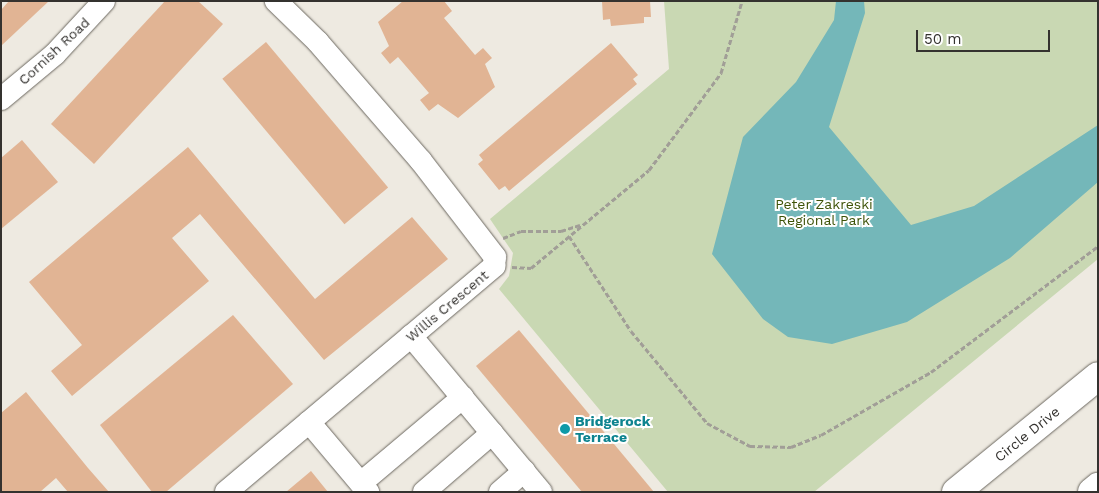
<!DOCTYPE html>
<html>
<head>
<meta charset="utf-8">
<style>
  body { margin:0 }
  #map { position:relative; width:1099px; height:493px; overflow:hidden; background:#eeeae1; font-family:"Work Sans",sans-serif }
  div>[style] { position:absolute }
  [style*='--x'] { left:calc(var(--x)*1px); top:calc(var(--y)*1px); width:calc(var(--w)*1px); rotate:calc(var(--a)*1deg) }
  .green>* { inset:0; background:#c9d8b3 }
  .water>* { inset:0; background:#74b7b9 }
  .building>* { inset:0; background:#e1b494; transform-origin:0 0 }
  .path>* { height:3px; margin-top:-1.5px; transform-origin:0; background:repeating-linear-gradient(90deg,#a19e97 0 5px,transparent 0 7.5px) }
  .roads { filter:drop-shadow(0 0 1px #6c6860) drop-shadow(0 0 1px #6c6860) }
  .minor>* { height:22px; margin:-11px; padding:0 11px; transform-origin:11px; border-radius:11px; background:#fff }
  .highway>* { height:28px; margin:-14px; padding:0 14px; transform-origin:14px; border-radius:14px; background:#fff }
  .dots>* { width:14px; height:14px; translate:-50% -50%; box-sizing:border-box; border:2px solid #fff; border-radius:50% }
  span { translate:-50% -50%; white-space:nowrap; text-align:center; line-height:1.15; -webkit-text-stroke:4px #fff; paint-order:stroke }
  .street-label { font-size:14px; color:#34322f }
  .park-label { font-size:14px; color:#3e5308 }
  .culture-label { font-size:14px; color:#0d838f; font-weight:700 }
  .left { translate:0 -50%; text-align:left }
  .frame { position:absolute; inset:0; border:2px solid #34322f; pointer-events:none }
  .scale { position:absolute; left:916px; top:30px; width:134px; height:22px; box-sizing:border-box; border:2px solid #34322f; border-top:0; padding-left:6px; font-size:15px; line-height:18px; white-space:nowrap; color:#34322f; -webkit-text-stroke:4px #fff; paint-order:stroke }
</style>
</head>
<body>
<div id="map">
  <div class="green">
    <div style="clip-path:polygon(664px 1px,1098px 1px,1098px 259px,814px 492px,668px 492px,499px 289px,509px 276px,513px 253px,490px 219px,669px 69px)"></div>
  </div>
  <div class="water">
    <div style="clip-path:polygon(836px 1px,864px 1px,865px 13px,829px 127px,911px 225px,974px 206px,1098px 125px,1098px 182px,1010px 258px,907px 322px,832px 344px,788px 337px,763px 319px,712px 254px,743px 137px,796px 82px,834px 20px)"></div>
  </div>
  <div class="building">
    <div style="clip-path:polygon(9px 1px,49px 1px,1px 46px,1px 10px)"></div>
    <div style="clip-path:polygon(165px 1px,198px 1px,223px 24px,94px 164px,51px 124px)"></div>
    <div style="clip-path:polygon(403px 1px,444px 1px,452px 11px,444px 18px,475px 55px,483px 48px,492px 58px,485px 64px,495px 87px,458px 118px,438px 104px,429px 111px,420px 100px,429px 93px,398px 57px,390px 64px,381px 53px,389px 46px,378px 22px)"></div>
    <div style="clip-path:polygon(602px 1px,650px 1px,651px 17px,644px 17px,644px 23px,611px 26px,610px 19px,603px 20px)"></div>
    <div style="left:266px;top:42px;width:190px;height:57px;rotate:50deg"></div>
    <div style="clip-path:polygon(611px 43px,638px 75px,633px 79px,637px 84px,509px 191px,505px 186px,499px 190px,478px 164px,483px 160px,479px 155px)"></div>
    <div style="clip-path:polygon(22px 140px,58px 182px,1px 229px,1px 158px)"></div>
    <div style="clip-path:polygon(188px 147px,315px 299px,412px 217px,448px 259px,324px 360px,200px 214px,172px 238px,209px 281px,72px 396px,51px 371px,82px 345px,29px 282px)"></div>
    <div style="clip-path:polygon(233px 315px,293px 384px,166px 492px,152px 492px,100px 425px)"></div>
    <div style="clip-path:polygon(519px 330px,654px 492px,582px 492px,476px 366px)"></div>
    <div style="clip-path:polygon(26px 392px,88px 468px,109px 492px,68px 492px,56px 478px,40px 492px,1px 492px,1px 413px)"></div>
    <div style="clip-path:polygon(311px 471px,328px 492px,286px 492px)"></div>
  </div>
  <div class="path">
    <div style="--x:569;--y:236;--w:113;--a:56.9"></div>
    <div style="--x:631;--y:331;--w:119;--a:50.4"></div>
    <div style="--x:707;--y:423;--w:49;--a:28.1"></div>
    <div style="--x:750;--y:446;--w:41;--a:1.4"></div>
    <div style="--x:791;--y:447;--w:32;--a:-22"></div>
    <div style="--x:821;--y:435;--w:127;--a:-29.8"></div>
    <div style="--x:931;--y:372;--w:209;--a:-37"></div>
    <div style="--x:503;--y:238;--w:19;--a:-21"></div>
    <div style="--x:521;--y:231;--w:40;--a:0"></div>
    <div style="--x:561;--y:231;--w:20;--a:-18"></div>
    <div style="--x:512;--y:267;--w:19;--a:3"></div>
    <div style="--x:531;--y:268;--w:153;--a:-39.7"></div>
    <div style="--x:649;--y:170;--w:121;--a:-53.4"></div>
    <div style="--x:721;--y:73;--w:75;--a:-73.7"></div>
  </div>
  <div class="roads">
    <div class="minor">
      <div style="--x:1;--y:99;--w:70;--a:-39.8"></div>
      <div style="--x:55;--y:54;--w:72;--a:-47.2"></div>
      <div style="--x:411;--y:336;--w:203;--a:50.2"></div>
      <div style="--x:309;--y:422;--w:92;--a:49.9"></div>
      <div style="--x:361;--y:483;--w:133;--a:-40.1"></div>
      <div style="--x:226;--y:492;--w:351;--a:-40.1"></div>
      <div style="--x:494;--y:266;--w:9;--a:-84"></div>
      <div style="--x:495;--y:257;--w:121;--a:-127.6"></div>
      <div style="--x:421;--y:161;--w:157;--a:-130.9"></div>
      <div style="--x:318;--y:42;--w:59;--a:-135.7"></div>
      <div style="--x:424;--y:492;--w:90;--a:-40.9"></div>
      <div style="--x:500;--y:492;--w:32;--a:-41"></div>
    </div>
    <div class="highway">
      <div style="--x:956;--y:492;--w:183;--a:-39.2"></div>
      <div style="--x:1092;--y:492;--w:8;--a:-40"></div>
    </div>
  </div>
  <div class="dots">
    <div style="left:565px;top:429px;background:#0f9aa8"></div>
  </div>
  <div class="street-label">
    <span style="left:54px;top:51px;rotate:-43deg">Cornish Road</span>
    <span style="left:447px;top:306px;rotate:-40deg">Willis Crescent</span>
    <span style="left:1027px;top:434px;rotate:-39deg">Circle Drive</span>
  </div>
  <div class="park-label">
    <span style="left:824px;top:212px">Peter Zakreski<br>Regional Park</span>
  </div>
  <div class="culture-label">
    <span class="left" style="left:575px;top:429px">Bridgerock<br>Terrace</span>
  </div>
  <div class="frame"></div>
  <div class="scale">50 m</div>
</div>
</body>
</html>
